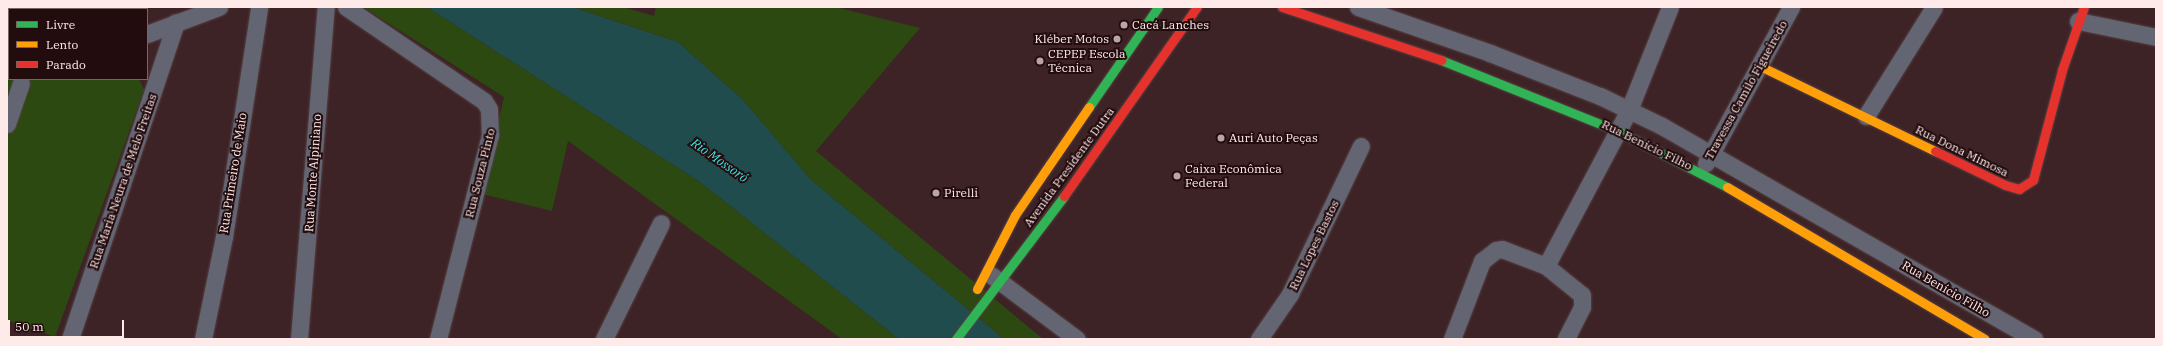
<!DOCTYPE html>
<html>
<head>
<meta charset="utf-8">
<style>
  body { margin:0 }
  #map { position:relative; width:2163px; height:346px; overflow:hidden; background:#3e2326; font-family:"IBM Plex Serif",serif }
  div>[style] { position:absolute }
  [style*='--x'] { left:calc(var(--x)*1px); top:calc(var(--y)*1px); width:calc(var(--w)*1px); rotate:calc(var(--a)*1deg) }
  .green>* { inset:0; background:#2b4910 }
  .water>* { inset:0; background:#204c4d }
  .roads { filter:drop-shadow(0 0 1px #564143) drop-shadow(0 0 1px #564143) }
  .street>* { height:17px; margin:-8.5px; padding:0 8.5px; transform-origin:8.5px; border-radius:8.5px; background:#636572 }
  .fast>* { height:9px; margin:-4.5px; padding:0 4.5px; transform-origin:4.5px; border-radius:4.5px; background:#30b455 }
  .slow>* { height:9px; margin:-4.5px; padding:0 4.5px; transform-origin:4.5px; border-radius:4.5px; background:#ff9f0a }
  .jam>* { height:9px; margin:-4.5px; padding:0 4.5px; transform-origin:4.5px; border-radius:4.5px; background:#e5322d }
  .dots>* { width:11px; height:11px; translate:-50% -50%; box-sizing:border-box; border:2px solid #220c0e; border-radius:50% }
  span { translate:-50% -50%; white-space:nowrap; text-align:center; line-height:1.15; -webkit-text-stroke:4px #220c0e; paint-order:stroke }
  .poi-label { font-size:12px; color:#ffeaea }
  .left { translate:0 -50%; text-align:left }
  .right { translate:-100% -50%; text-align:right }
  .street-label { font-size:12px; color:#ffeaea }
  .water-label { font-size:13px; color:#3be5e6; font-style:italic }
  .frame { position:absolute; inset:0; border:8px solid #ffeaea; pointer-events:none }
  .legend { position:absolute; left:8px; top:8px; width:140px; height:72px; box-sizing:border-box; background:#220c0e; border:1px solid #7a6566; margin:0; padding:5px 7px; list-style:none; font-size:12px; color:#ffeaea }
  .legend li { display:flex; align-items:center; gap:8px; height:20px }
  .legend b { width:20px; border:1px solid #7a6566 }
  .scale { position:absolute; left:8px; top:320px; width:116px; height:18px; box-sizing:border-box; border:2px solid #ffeaea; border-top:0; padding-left:5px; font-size:12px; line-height:14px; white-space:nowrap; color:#ffeaea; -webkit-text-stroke:3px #220c0e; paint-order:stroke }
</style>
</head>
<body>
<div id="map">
  <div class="green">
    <div style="clip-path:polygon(7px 7px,108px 9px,9px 9px,9px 79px,139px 79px,144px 90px,55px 337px,7px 320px)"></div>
    <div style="clip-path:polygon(363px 7px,427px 7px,700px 182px,899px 339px,842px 339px,568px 141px,552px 211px,482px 194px,504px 97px)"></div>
    <div style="clip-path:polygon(572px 7px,623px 7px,654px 16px,656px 7px,835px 7px,920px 28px,816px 151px,1043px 339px,1004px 339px,811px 180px,743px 100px,678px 42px)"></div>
  </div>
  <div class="water">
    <div style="clip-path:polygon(427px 7px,572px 7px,678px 42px,743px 100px,811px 180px,1004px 339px,899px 339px,700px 182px)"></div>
  </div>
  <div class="roads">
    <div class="street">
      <div style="--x:346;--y:7;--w:167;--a:34.3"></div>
      <div style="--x:484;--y:101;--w:9;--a:58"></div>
      <div style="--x:489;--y:109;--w:26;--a:88"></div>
      <div style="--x:490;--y:135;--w:211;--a:104.3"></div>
      <div style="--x:1358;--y:7;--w:140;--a:19.2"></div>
      <div style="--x:1490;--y:53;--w:118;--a:21.4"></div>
      <div style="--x:1600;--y:96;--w:69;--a:25.8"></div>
      <div style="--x:1662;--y:126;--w:429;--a:29.8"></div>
      <div style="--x:2078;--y:21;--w:80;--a:11.6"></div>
      <div style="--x:147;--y:34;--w:77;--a:-20.6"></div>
      <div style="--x:1866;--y:116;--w:128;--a:-58"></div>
      <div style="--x:7;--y:124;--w:43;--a:-71.1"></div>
      <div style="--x:1706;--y:163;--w:178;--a:-61.4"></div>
      <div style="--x:1546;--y:266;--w:177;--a:-62"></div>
      <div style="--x:1629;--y:110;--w:111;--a:-68.3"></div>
      <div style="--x:991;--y:275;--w:107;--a:36.7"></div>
      <div style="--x:70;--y:339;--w:334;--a:-71.5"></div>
      <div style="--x:203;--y:339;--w:104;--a:-78.4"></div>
      <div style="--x:224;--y:237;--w:233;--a:-81.3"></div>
      <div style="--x:299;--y:339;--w:333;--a:-85.4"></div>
      <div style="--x:604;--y:339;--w:129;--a:-63.8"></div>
      <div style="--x:1259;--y:339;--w:55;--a:-55.4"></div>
      <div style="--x:1290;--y:294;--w:164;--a:-64.4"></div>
      <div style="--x:1452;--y:339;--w:84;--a:-69"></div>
      <div style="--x:1482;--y:261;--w:18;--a:-38"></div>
      <div style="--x:1496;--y:250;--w:6;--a:-9"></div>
      <div style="--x:1502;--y:249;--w:47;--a:21.1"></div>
      <div style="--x:1546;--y:266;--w:46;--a:38.9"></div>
      <div style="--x:1582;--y:295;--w:12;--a:90"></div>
      <div style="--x:1582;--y:307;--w:36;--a:117"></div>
    </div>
    <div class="fast">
      <div style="--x:1441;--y:60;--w:191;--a:21.9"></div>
      <div style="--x:1618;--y:131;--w:123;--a:27.2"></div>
      <div style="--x:1089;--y:107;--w:121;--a:-55.4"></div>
      <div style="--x:956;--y:339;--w:179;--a:-52.9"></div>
    </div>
    <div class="slow">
      <div style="--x:1760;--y:66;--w:195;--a:25.9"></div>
      <div style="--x:1727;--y:187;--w:299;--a:30.5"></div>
      <div style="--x:977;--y:289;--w:83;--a:-62.8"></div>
      <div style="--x:1015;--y:215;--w:131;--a:-55.6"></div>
    </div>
    <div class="jam">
      <div style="--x:1282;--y:7;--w:168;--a:18.4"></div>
      <div style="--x:1935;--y:151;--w:78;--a:25.9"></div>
      <div style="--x:2005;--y:185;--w:15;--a:16"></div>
      <div style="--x:2019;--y:189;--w:17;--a:-33"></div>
      <div style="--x:2033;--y:180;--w:114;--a:-75.2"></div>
      <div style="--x:2062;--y:70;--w:67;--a:-70.8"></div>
      <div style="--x:1064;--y:196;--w:231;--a:-54.9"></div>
    </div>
  </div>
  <div class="dots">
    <div style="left:1124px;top:25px;background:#bba4a5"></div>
    <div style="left:1117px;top:39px;background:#bba4a5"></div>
    <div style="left:1040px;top:61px;background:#bba4a5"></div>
    <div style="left:1221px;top:138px;background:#bba4a5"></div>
    <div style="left:1177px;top:176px;background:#bba4a5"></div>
    <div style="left:936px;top:193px;background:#bba4a5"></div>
  </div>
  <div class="poi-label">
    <span class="left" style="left:1132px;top:25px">Cacá Lanches</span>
    <span class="right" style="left:1109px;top:39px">Kléber Motos</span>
    <span class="left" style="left:1048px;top:61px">CEPEP Escola<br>Técnica</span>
    <span class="left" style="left:1229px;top:138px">Auri Auto Peças</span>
    <span class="left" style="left:1185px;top:176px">Caixa Econômica<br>Federal</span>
    <span class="left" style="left:944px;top:193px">Pirelli</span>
  </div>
  <div class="street-label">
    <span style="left:1746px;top:90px;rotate:-61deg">Travessa Camilo Figueiredo</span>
    <span style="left:1647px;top:145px;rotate:26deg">Rua Benício Filho</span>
    <span style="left:1962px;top:151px;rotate:26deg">Rua Dona Mimosa</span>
    <span style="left:1069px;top:167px;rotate:-54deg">Avenida Presidente Dutra</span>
    <span style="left:233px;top:173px;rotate:-81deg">Rua Primeiro de Maio</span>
    <span style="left:313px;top:173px;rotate:-86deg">Rua Monte Alpiniano</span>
    <span style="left:480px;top:173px;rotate:-76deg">Rua Souza Pinto</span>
    <span style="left:123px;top:181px;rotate:-71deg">Rua Maria Neura de Melo Freitas</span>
    <span style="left:1314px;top:245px;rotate:-64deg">Rua Lopes Bastos</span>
    <span style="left:1946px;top:289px;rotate:30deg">Rua Benício Filho</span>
  </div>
  <div class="water-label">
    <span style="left:719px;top:161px;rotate:35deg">Rio Mossoró</span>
  </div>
  <div class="frame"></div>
  <ul class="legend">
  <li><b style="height:5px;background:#30b455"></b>Livre</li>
  <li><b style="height:5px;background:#ff9f0a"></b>Lento</li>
  <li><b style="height:5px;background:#e5322d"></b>Parado</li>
  </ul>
  <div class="scale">50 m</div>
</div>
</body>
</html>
